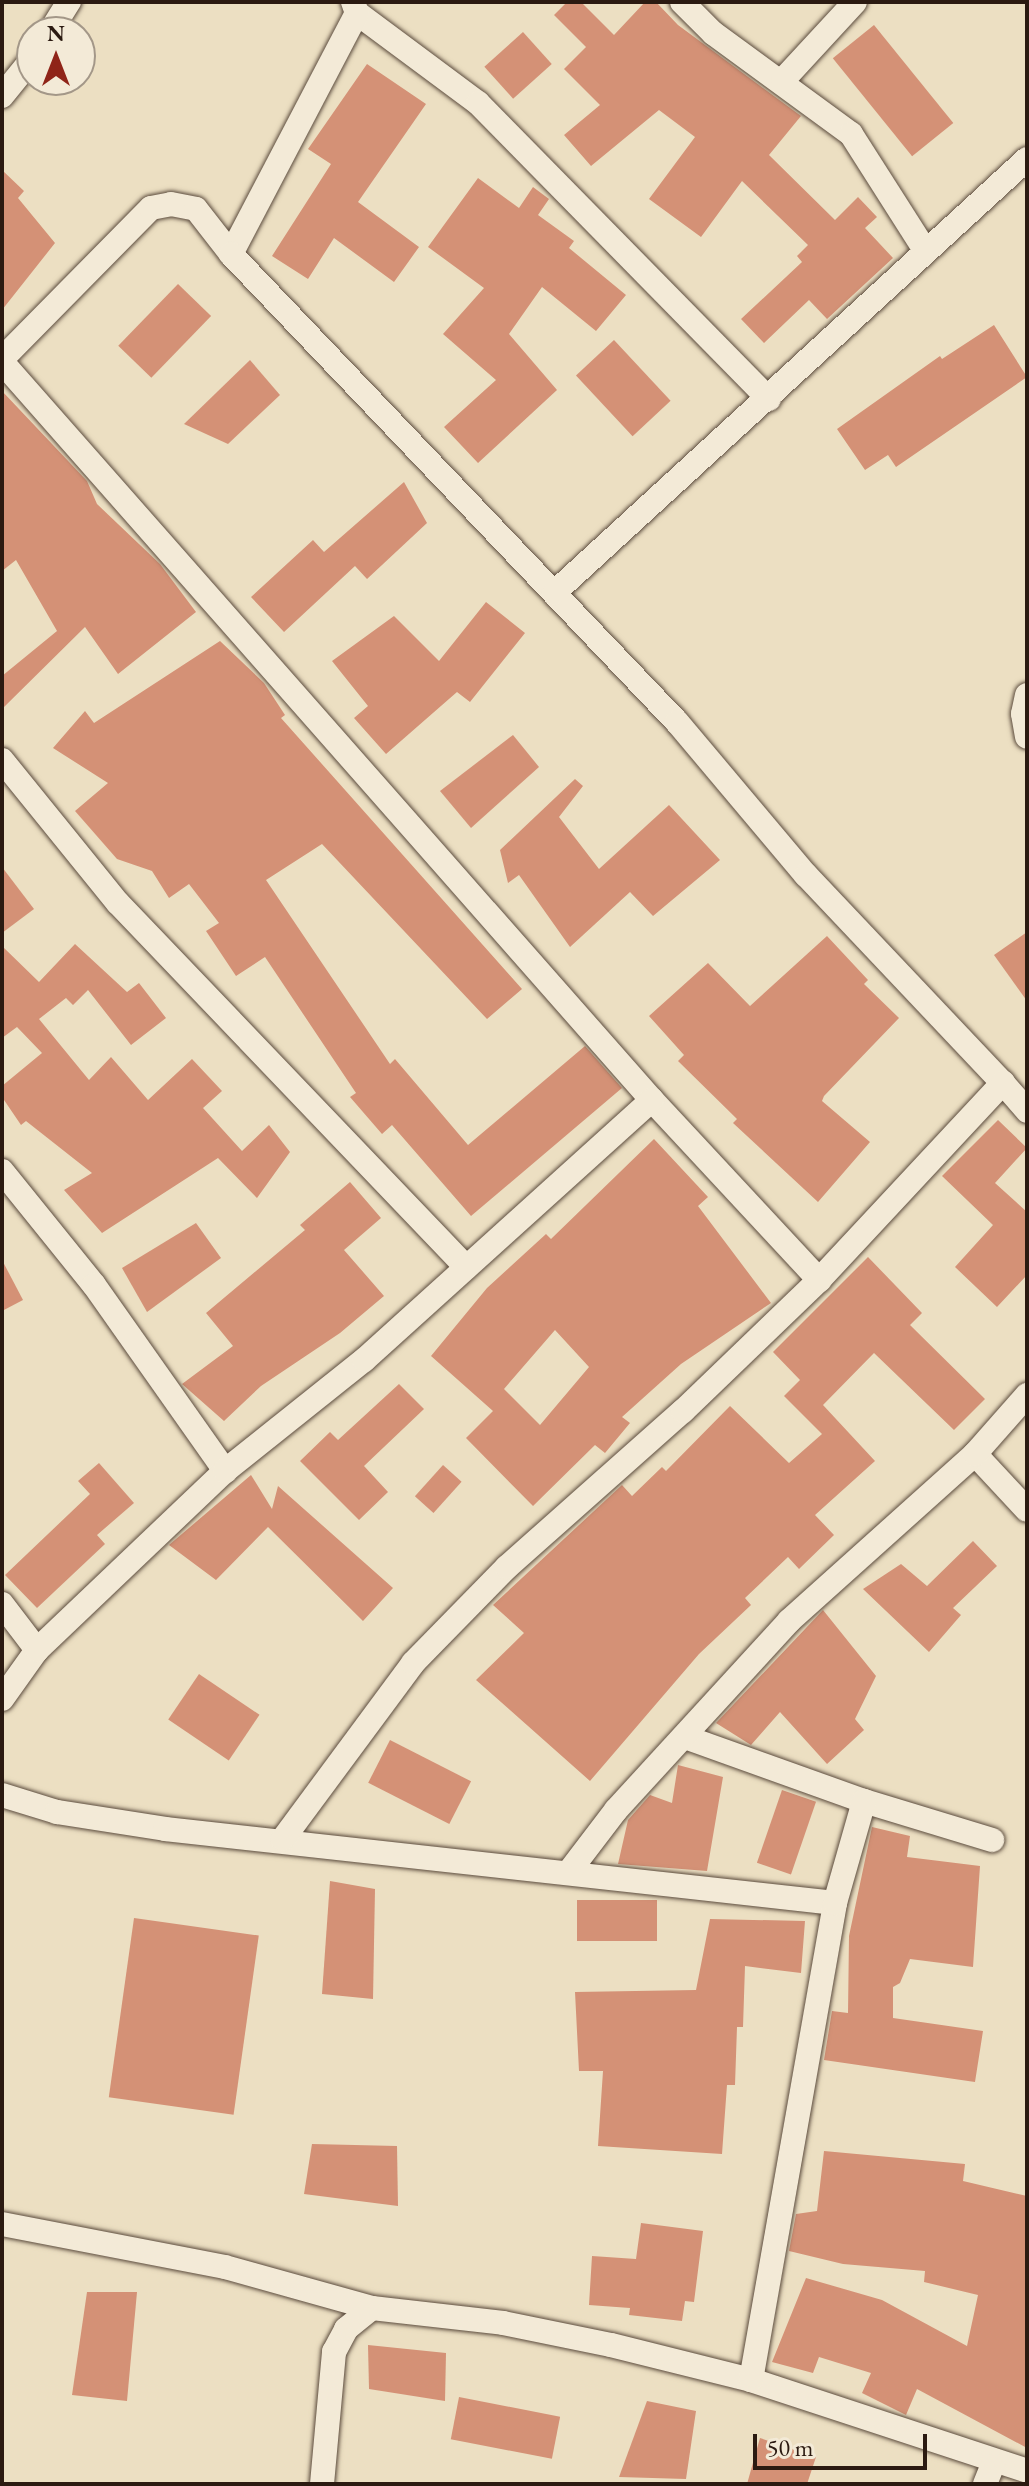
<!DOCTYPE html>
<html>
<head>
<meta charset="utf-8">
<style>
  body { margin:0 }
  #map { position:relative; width:1029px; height:2486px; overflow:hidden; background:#ecdfc2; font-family:"EB Garamond",serif }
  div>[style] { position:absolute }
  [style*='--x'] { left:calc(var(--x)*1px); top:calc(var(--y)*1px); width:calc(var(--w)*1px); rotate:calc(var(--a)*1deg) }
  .building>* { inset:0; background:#d49176; transform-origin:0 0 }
  .roads { filter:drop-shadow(0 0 2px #5b4b3d) drop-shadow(0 0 2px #5b4b3d) }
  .street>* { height:24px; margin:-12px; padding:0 12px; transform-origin:12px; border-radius:12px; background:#f3ead7 }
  span { translate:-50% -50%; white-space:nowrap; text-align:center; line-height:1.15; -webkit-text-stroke:6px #f3ead7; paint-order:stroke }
  .frame { position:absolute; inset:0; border:4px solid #2b1a11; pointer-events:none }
  .north { position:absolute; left:16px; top:16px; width:80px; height:80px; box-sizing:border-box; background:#f3ead7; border:2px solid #a39788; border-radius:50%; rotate:0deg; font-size:22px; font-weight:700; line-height:32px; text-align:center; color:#2b1a11 }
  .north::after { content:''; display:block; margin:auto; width:28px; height:36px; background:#8f2418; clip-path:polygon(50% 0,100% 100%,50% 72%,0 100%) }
  .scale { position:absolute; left:753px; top:2434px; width:174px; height:36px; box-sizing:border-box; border:4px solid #2b1a11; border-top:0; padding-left:10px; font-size:24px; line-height:28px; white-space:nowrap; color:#2b1a11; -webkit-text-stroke:6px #f3ead7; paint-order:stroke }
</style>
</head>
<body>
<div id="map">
  <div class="building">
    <div style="clip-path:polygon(567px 2px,581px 2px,614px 35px,645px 2px,656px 2px,678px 25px,801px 116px,769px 155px,835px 220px,858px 197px,877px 217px,865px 228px,893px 258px,827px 319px,809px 300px,764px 343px,741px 319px,802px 262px,797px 256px,808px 245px,742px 181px,701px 237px,649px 199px,695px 137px,659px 110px,591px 166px,564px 135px,600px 105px,564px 69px,586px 47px,554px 15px)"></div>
    <div style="left:874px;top:25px;width:126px;height:53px;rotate:51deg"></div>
    <div style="left:523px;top:32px;width:43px;height:52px;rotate:48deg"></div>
    <div style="clip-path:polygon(367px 64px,426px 104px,358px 202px,419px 247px,394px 282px,334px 238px,308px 279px,272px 256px,331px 164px,308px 149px)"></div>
    <div style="clip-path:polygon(2px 170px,24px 191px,18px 198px,55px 243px,2px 310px)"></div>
    <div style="clip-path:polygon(478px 178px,519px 208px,533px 187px,549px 199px,538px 215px,574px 241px,569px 248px,626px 295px,596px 331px,542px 287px,509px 334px,557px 390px,478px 463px,444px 427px,496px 380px,443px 334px,484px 288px,428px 247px)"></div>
    <div style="left:178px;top:284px;width:46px;height:86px;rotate:44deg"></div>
    <div style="clip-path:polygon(994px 325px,1027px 377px,896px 467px,888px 455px,865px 470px,837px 429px,940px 356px,942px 359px)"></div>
    <div style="left:614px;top:340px;width:83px;height:52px;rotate:47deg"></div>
    <div style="clip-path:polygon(250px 360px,280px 395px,228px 444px,184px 424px)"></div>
    <div style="clip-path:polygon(2px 391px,87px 481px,97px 504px,160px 564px,196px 612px,118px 674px,85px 627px,2px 709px,2px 676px,57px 631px,16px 560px,2px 571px)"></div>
    <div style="clip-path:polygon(404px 482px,427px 523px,367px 579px,355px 566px,284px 632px,251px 597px,313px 540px,324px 552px)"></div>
    <div style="clip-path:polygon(486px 602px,525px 633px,470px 702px,457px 692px,386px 754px,354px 718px,368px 706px,332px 661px,394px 616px,439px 661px)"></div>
    <div style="clip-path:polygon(220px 641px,264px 683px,285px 715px,281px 718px,522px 989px,487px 1019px,322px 844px,266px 880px,390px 1064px,395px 1059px,468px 1145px,585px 1046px,622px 1088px,471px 1216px,392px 1125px,382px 1134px,350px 1097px,356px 1093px,265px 957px,236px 976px,206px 931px,219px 923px,189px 884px,169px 898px,152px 871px,117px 859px,75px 811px,108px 783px,53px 748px,85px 711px,94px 723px)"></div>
    <div style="clip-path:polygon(513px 735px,539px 767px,471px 828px,440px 791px)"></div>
    <div style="clip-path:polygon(575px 779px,583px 786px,559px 817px,599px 869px,669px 805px,720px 860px,653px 916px,630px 892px,570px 947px,519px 875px,508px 883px,500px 850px)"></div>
    <div style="clip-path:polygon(2px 867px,34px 909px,2px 933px)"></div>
    <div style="clip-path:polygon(1027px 932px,1027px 1001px,994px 955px)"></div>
    <div style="clip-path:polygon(827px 936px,868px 980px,864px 984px,899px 1018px,824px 1096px,822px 1101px,870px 1142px,818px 1202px,733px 1123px,737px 1119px,678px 1061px,684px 1055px,649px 1016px,708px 963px,750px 1006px)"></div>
    <div style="clip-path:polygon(75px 944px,127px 992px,139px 983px,166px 1018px,131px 1045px,88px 990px,73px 1005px,66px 998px,39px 1019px,89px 1080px,111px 1057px,148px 1100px,192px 1059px,222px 1091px,203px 1108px,242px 1151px,269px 1125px,290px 1152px,257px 1198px,218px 1158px,102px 1233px,64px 1190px,92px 1173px,26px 1121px,21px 1125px,2px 1097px,2px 1086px,42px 1053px,17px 1027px,2px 1038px,2px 946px,39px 982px)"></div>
    <div style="clip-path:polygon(998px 1120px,1027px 1148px,995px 1183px,1027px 1212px,1027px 1275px,997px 1307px,955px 1267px,993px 1225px,942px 1176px)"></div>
    <div style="clip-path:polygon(evenodd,654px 1139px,708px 1197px,698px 1206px,771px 1303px,681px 1364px,622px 1417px,630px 1423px,605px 1453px,595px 1445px,533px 1506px,466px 1438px,493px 1411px,431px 1356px,487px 1288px,546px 1234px,551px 1239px,654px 1139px,555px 1330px,589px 1367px,540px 1425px,504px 1389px,555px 1330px)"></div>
    <div style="clip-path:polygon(350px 1182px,381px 1218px,344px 1250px,384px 1296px,340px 1333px,261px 1386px,224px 1421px,182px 1384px,233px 1346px,206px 1313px,305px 1230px,300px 1225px)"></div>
    <div style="clip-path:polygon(196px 1223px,221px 1258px,147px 1312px,122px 1268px)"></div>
    <div style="clip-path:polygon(868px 1257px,922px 1313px,910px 1325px,985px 1399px,954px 1430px,874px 1353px,823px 1405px,875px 1461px,815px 1515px,834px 1535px,799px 1569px,788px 1557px,745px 1598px,751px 1605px,699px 1654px,590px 1781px,476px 1680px,524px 1633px,493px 1605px,622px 1485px,632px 1496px,662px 1467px,666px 1471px,730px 1406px,789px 1463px,822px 1434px,784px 1396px,800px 1380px,773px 1352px)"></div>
    <div style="clip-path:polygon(2px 1260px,23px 1300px,2px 1311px)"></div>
    <div style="clip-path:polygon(399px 1384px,424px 1409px,364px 1466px,388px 1492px,359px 1520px,300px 1461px,330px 1432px,338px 1440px)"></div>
    <div style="clip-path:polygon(99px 1463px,134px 1503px,97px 1535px,105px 1544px,37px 1608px,5px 1575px,90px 1494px,78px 1481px)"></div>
    <div style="left:443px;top:1465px;width:25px;height:42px;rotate:42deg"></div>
    <div style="clip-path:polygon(251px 1475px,272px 1509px,278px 1486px,393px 1588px,363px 1621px,268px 1527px,216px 1580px,169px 1545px)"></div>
    <div style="clip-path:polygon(973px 1541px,997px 1566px,953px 1608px,961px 1615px,929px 1652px,863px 1589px,901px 1564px,927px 1586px)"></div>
    <div style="clip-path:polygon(823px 1610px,876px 1676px,855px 1719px,864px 1730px,827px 1764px,780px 1712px,751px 1745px,716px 1723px)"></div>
    <div style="left:199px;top:1674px;width:73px;height:55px;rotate:34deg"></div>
    <div style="left:390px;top:1740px;width:91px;height:48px;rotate:27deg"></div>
    <div style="clip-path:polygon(678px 1765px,723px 1777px,707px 1871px,618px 1864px,628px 1820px,650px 1795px,672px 1803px)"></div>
    <div style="left:782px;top:1790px;width:36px;height:77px;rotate:19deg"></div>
    <div style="clip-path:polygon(872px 1827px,910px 1836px,907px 1857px,980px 1866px,973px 1967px,910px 1959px,900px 1983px,893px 1987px,893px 2018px,983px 2031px,975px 2082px,824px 2060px,832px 2011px,848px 2013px,849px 1936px)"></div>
    <div style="clip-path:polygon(330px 1881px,375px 1889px,373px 1999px,322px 1994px)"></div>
    <div style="left:577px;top:1900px;width:80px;height:41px"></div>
    <div style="left:134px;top:1918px;width:126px;height:181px;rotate:8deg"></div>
    <div style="clip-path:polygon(710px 1919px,805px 1921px,801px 1973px,745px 1966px,743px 2027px,737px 2027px,735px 2085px,727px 2085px,722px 2154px,598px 2146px,603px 2071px,579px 2071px,575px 1992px,696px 1990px)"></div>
    <div style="clip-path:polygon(312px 2144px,397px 2146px,398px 2206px,304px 2194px)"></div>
    <div style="clip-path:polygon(824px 2151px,965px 2164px,963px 2181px,1027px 2196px,1027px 2448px,917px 2389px,906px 2415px,862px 2393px,871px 2373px,819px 2357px,813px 2373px,772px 2362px,806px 2278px,882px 2300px,967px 2346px,978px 2295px,924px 2282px,925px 2271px,843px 2264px,789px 2251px,796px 2214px,817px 2211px)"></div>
    <div style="clip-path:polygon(641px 2223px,703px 2231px,694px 2302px,685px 2301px,682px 2321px,629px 2315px,630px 2308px,589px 2305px,592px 2256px,636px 2259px)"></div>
    <div style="clip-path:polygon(87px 2292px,137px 2292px,127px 2401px,72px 2395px)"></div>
    <div style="clip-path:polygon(368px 2345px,446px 2353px,445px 2401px,369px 2389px)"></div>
    <div style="left:459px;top:2397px;width:103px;height:43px;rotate:11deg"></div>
    <div style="clip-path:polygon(647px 2401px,696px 2411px,686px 2479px,619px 2477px)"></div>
    <div style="clip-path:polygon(760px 2438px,816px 2457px,807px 2484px,747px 2484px)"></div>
  </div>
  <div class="roads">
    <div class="street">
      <div style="--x:353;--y:2;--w:12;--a:70"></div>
      <div style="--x:357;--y:13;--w:151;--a:36.6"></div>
      <div style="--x:478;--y:103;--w:415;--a:45.5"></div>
      <div style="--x:682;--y:2;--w:44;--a:45"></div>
      <div style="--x:713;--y:33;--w:171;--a:36.2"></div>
      <div style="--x:851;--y:134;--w:138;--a:57.5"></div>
      <div style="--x:50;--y:32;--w:36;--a:-58"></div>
      <div style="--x:783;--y:80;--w:106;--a:-47.3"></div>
      <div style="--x:2;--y:96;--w:48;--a:-51"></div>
      <div style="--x:231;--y:254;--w:272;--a:-62.4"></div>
      <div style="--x:2;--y:359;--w:212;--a:-45.4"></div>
      <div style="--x:151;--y:208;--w:20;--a:-11"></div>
      <div style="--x:171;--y:204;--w:25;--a:11"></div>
      <div style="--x:196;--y:209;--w:57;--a:52.1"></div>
      <div style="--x:231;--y:254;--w:646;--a:46.38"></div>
      <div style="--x:677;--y:722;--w:200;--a:49.9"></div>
      <div style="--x:806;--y:875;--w:286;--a:46.6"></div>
      <div style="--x:2;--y:362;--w:983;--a:48.63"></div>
      <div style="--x:652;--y:1100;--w:246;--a:47.1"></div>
      <div style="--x:554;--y:593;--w:642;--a:-42.54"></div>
      <div style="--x:1027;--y:695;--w:19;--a:102"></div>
      <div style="--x:1023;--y:714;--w:23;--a:80"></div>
      <div style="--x:2;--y:760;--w:184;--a:51"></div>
      <div style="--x:118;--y:903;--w:504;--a:46.29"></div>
      <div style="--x:2;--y:1171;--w:146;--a:51.1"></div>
      <div style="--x:94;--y:1285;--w:228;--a:54.8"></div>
      <div style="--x:975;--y:1454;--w:76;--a:47.1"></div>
      <div style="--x:2;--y:1604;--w:58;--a:52.7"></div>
      <div style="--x:2;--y:1699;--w:60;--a:-54.5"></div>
      <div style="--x:37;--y:1650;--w:260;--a:-43.6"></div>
      <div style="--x:225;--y:1471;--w:178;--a:-38.6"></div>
      <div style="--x:364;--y:1360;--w:388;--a:-42.1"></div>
      <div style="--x:685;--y:1737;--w:190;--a:19.7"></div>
      <div style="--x:864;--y:1801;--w:134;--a:16.9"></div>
      <div style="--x:2;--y:1795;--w:58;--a:17.2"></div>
      <div style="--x:57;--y:1812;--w:109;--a:8.9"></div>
      <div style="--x:165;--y:1829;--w:674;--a:6.3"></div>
      <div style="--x:283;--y:1839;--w:219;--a:-53.5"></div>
      <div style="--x:413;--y:1663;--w:134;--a:-45.6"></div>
      <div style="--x:507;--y:1567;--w:235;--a:-41.6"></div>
      <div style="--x:683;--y:1411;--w:189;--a:-43.9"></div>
      <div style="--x:819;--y:1280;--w:270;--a:-47"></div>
      <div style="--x:1003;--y:1083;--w:37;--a:49"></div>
      <div style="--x:568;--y:1873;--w:79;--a:-52.7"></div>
      <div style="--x:616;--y:1810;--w:256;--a:-47.5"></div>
      <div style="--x:789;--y:1621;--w:250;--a:-41.9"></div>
      <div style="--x:975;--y:1454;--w:79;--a:-48.6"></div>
      <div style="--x:2;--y:2224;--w:227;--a:10.9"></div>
      <div style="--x:225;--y:2267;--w:153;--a:15.6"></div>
      <div style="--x:372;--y:2308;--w:132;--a:6.5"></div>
      <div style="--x:503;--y:2323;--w:110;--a:11.5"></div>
      <div style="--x:611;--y:2345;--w:144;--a:14"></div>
      <div style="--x:751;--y:2380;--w:291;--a:18.2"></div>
      <div style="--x:751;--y:2380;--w:484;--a:-80"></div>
      <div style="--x:835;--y:1903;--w:106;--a:-74.1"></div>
      <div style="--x:322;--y:2484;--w:133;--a:-84.8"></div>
      <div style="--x:334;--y:2352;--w:26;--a:-62"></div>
      <div style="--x:346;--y:2329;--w:33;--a:-39"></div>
      <div style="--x:985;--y:2484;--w:24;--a:-68"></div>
    </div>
  </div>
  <div class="frame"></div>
  <div class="north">N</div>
  <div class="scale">50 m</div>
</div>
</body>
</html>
